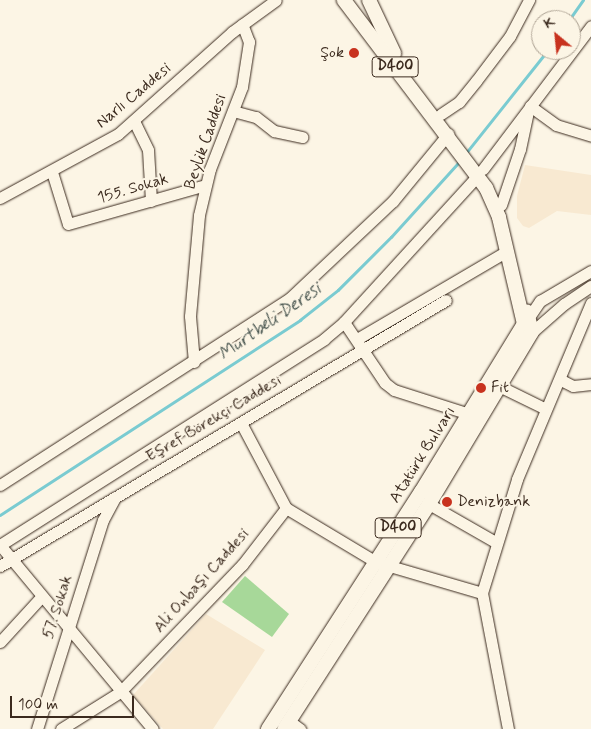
<!DOCTYPE html>
<html>
<head>
<meta charset="utf-8">
<style>
  body { margin:0 }
  #map { position:relative; width:591px; height:729px; overflow:hidden; background:#fcf5e5; font-family:Mynerve,sans-serif }
  div>[style] { position:absolute }
  [style*='--x'] { left:calc(var(--x)*1px); top:calc(var(--y)*1px); width:calc(var(--w)*1px); rotate:calc(var(--a)*1deg) }
  .built>* { inset:0; background:#f8e9d1 }
  .green>* { inset:0; background:#a7d899 }
  .stream>* { height:2.5px; margin:-1.25px; padding:0 1.25px; transform-origin:1.25px; border-radius:1.25px; background:#7acbd1 }
  .roads { filter:drop-shadow(0 0 1px #3b2a1e) drop-shadow(0 0 1px #3b2a1e) }
  .minor>* { height:11px; margin:-5.5px; padding:0 5.5px; transform-origin:5.5px; border-radius:5.5px; background:#fcf5e5 }
  .major>* { height:14px; margin:-7px; padding:0 7px; transform-origin:7px; border-radius:7px; background:#fcf5e5 }
  .dots>* { width:14px; height:14px; translate:-50% -50%; box-sizing:border-box; border:2px solid #fcf5e5; border-radius:50% }
  span { translate:-50% -50%; white-space:nowrap; text-align:center; line-height:1.15; -webkit-text-stroke:4px #fcf5e5; paint-order:stroke }
  .shield-label span { padding:1px 4px; background:#fcf5e5; border:1px solid; border-radius:4px; -webkit-text-stroke-width:0 }
  .shield-label { font-size:15px; color:#3b2a1e; font-weight:700 }
  .poi-label { font-size:16px; color:#3b2a1e }
  .right { translate:-100% -50%; text-align:right }
  .left { translate:0 -50%; text-align:left }
  .street-label { font-size:16px; color:#3b2a1e }
  .water-label { font-size:18px; color:#4e5a54; font-style:italic }
  .north { position:absolute; left:531px; top:10px; width:50px; height:50px; box-sizing:border-box; background:#fcf5e5; border:1px solid #afa495; border-radius:50%; rotate:332deg; font-size:14px; font-weight:700; line-height:20px; text-align:center; color:#3b2a1e }
  .north::after { content:''; display:block; margin:auto; width:18px; height:22px; background:#c8321e; clip-path:polygon(50% 0,100% 100%,50% 72%,0 100%) }
  .scale { position:absolute; left:10px; top:696px; width:124px; height:22px; box-sizing:border-box; border:2px solid #3b2a1e; border-top:0; padding-left:6px; font-size:15px; line-height:18px; white-space:nowrap; color:#3b2a1e; -webkit-text-stroke:4px #fcf5e5; paint-order:stroke }
</style>
</head>
<body>
<div id="map">
  <div class="built">
    <div style="clip-path:polygon(525px 165px,591px 175px,591px 215px,557px 211px,529px 228px,523px 226px,517px 218px,517px 196px)"></div>
    <div style="clip-path:polygon(206px 614px,265px 650px,213px 729px,163px 729px,133px 695px)"></div>
  </div>
  <div class="green">
    <div style="clip-path:polygon(245px 576px,289px 614px,272px 637px,222px 602px)"></div>
  </div>
  <div class="stream">
    <div style="--x:569;--y:20;--w:24;--a:-55"></div>
    <div style="--x:466;--y:153;--w:132;--a:-51.5"></div>
    <div style="--x:376;--y:335;--w:77;--a:-30.6"></div>
    <div style="--x:0;--y:515;--w:358;--a:-33"></div>
    <div style="--x:300;--y:320;--w:48;--a:-38.3"></div>
    <div style="--x:338;--y:290;--w:75;--a:-45"></div>
    <div style="--x:391;--y:237;--w:103;--a:-47.8"></div>
  </div>
  <div class="roads">
    <div class="minor">
      <div style="--x:530;--y:106;--w:32;--a:36"></div>
      <div style="--x:556;--y:125;--w:37;--a:17"></div>
      <div style="--x:233;--y:111;--w:24;--a:15"></div>
      <div style="--x:256;--y:117;--w:23;--a:38"></div>
      <div style="--x:274;--y:131;--w:29;--a:12"></div>
      <div style="--x:441;--y:114;--w:22;--a:-34"></div>
      <div style="--x:459;--y:102;--w:27;--a:-51"></div>
      <div style="--x:476;--y:81;--w:56;--a:-52.9"></div>
      <div style="--x:510;--y:36;--w:41;--a:-62.2"></div>
      <div style="--x:134;--y:121;--w:32;--a:64"></div>
      <div style="--x:148;--y:150;--w:51;--a:86.6"></div>
      <div style="--x:483;--y:169;--w:179;--a:-52.9"></div>
      <div style="--x:52;--y:172;--w:54;--a:72.9"></div>
      <div style="--x:68;--y:224;--w:143;--a:-15.8"></div>
      <div style="--x:0;--y:198;--w:134;--a:-28.5"></div>
      <div style="--x:118;--y:134;--w:153;--a:-41.8"></div>
      <div style="--x:232;--y:32;--w:54;--a:-36"></div>
      <div style="--x:501;--y:205;--w:59;--a:-71.3"></div>
      <div style="--x:520;--y:149;--w:35;--a:-78"></div>
      <div style="--x:344;--y:322;--w:73;--a:56.1"></div>
      <div style="--x:385;--y:383;--w:11;--a:38"></div>
      <div style="--x:394;--y:390;--w:79;--a:17.7"></div>
      <div style="--x:525;--y:323;--w:27;--a:-56"></div>
      <div style="--x:540;--y:301;--w:59;--a:-30.5"></div>
      <div style="--x:532;--y:332;--w:43;--a:-41.2"></div>
      <div style="--x:564;--y:304;--w:32;--a:-34"></div>
      <div style="--x:357;--y:339;--w:174;--a:-30.4"></div>
      <div style="--x:194;--y:362;--w:46;--a:-95"></div>
      <div style="--x:190;--y:316;--w:101;--a:-84.9"></div>
      <div style="--x:199;--y:215;--w:47;--a:-76.6"></div>
      <div style="--x:210;--y:169;--w:88;--a:-68.7"></div>
      <div style="--x:242;--y:87;--w:46;--a:-81.2"></div>
      <div style="--x:249;--y:42;--w:19;--a:-111"></div>
      <div style="--x:561;--y:380;--w:13;--a:27"></div>
      <div style="--x:573;--y:386;--w:18;--a:-6"></div>
      <div style="--x:499;--y:386;--w:52;--a:26.1"></div>
      <div style="--x:0;--y:485;--w:345;--a:-32.8"></div>
      <div style="--x:290;--y:298;--w:141;--a:-43.3"></div>
      <div style="--x:393;--y:201;--w:87;--a:-50.6"></div>
      <div style="--x:429;--y:504;--w:78;--a:29.8"></div>
      <div style="--x:286;--y:508;--w:105;--a:31"></div>
      <div style="--x:376;--y:562;--w:110;--a:16.3"></div>
      <div style="--x:0;--y:545;--w:384;--a:-32.4"></div>
      <div style="--x:324;--y:339;--w:26;--a:-40"></div>
      <div style="--x:344;--y:322;--w:199;--a:-47.6"></div>
      <div style="--x:0;--y:545;--w:239;--a:50.3"></div>
      <div style="--x:0;--y:566;--w:519;--a:-30.81"></div>
      <div style="--x:0;--y:642;--w:62;--a:-47.6"></div>
      <div style="--x:289;--y:721;--w:14;--a:36"></div>
      <div style="--x:37;--y:729;--w:219;--a:-72.5"></div>
      <div style="--x:103;--y:520;--w:26;--a:-62"></div>
      <div style="--x:61;--y:729;--w:70;--a:-32.1"></div>
      <div style="--x:120;--y:692;--w:176;--a:-46.2"></div>
      <div style="--x:242;--y:565;--w:72;--a:-52.3"></div>
      <div style="--x:286;--y:508;--w:96;--a:-117.9"></div>
      <div style="--x:508;--y:729;--w:138;--a:-100.8"></div>
      <div style="--x:482;--y:593;--w:119;--a:-72.9"></div>
      <div style="--x:517;--y:479;--w:191;--a:-67.2"></div>
    </div>
    <div class="major">
      <div style="--x:369;--y:0;--w:59;--a:64.7"></div>
      <div style="--x:268;--y:729;--w:282;--a:-57.2"></div>
      <div style="--x:421;--y:492;--w:197;--a:-58.5"></div>
      <div style="--x:524;--y:324;--w:110;--a:-103.2"></div>
      <div style="--x:499;--y:217;--w:32;--a:-114"></div>
      <div style="--x:486;--y:188;--w:236;--a:-127.1"></div>
      <div style="--x:284;--y:729;--w:268;--a:-57.2"></div>
      <div style="--x:429;--y:504;--w:200;--a:-59.1"></div>
      <div style="--x:532;--y:332;--w:21;--a:-104"></div>
    </div>
  </div>
  <div class="dots">
    <div style="left:354px;top:53px;background:#c8321e"></div>
    <div style="left:481px;top:388px;background:#c8321e"></div>
    <div style="left:447px;top:502px;background:#c8321e"></div>
  </div>
  <div class="shield-label">
    <span style="left:395px;top:67px">D400</span>
    <span style="left:398px;top:528px">D400</span>
  </div>
  <div class="poi-label">
    <span class="right" style="left:344px;top:53px">Şok</span>
    <span class="left" style="left:491px;top:388px">Fit</span>
    <span class="left" style="left:457px;top:502px">Denizbank</span>
  </div>
  <div class="street-label">
    <span style="left:134px;top:96px;rotate:-40deg">Narlı Caddesi</span>
    <span style="left:206px;top:142px;rotate:-71deg">Beylik Caddesi</span>
    <span style="left:133px;top:189px;rotate:-16deg">155. Sokak</span>
    <span style="left:214px;top:419px;rotate:-31deg">Eşref Börekçi Caddesi</span>
    <span style="left:423px;top:455px;rotate:-58deg">Atatürk Bulvarı</span>
    <span style="left:202px;top:581px;rotate:-48deg">Ali Onbaşı Caddesi</span>
    <span style="left:58px;top:607px;rotate:-72deg">57. Sokak</span>
  </div>
  <div class="water-label">
    <span style="left:270px;top:322px;rotate:-35deg">Murtbeli Deresi</span>
  </div>
  <div class="north">K</div>
  <div class="scale">100 m</div>
</div>
</body>
</html>
